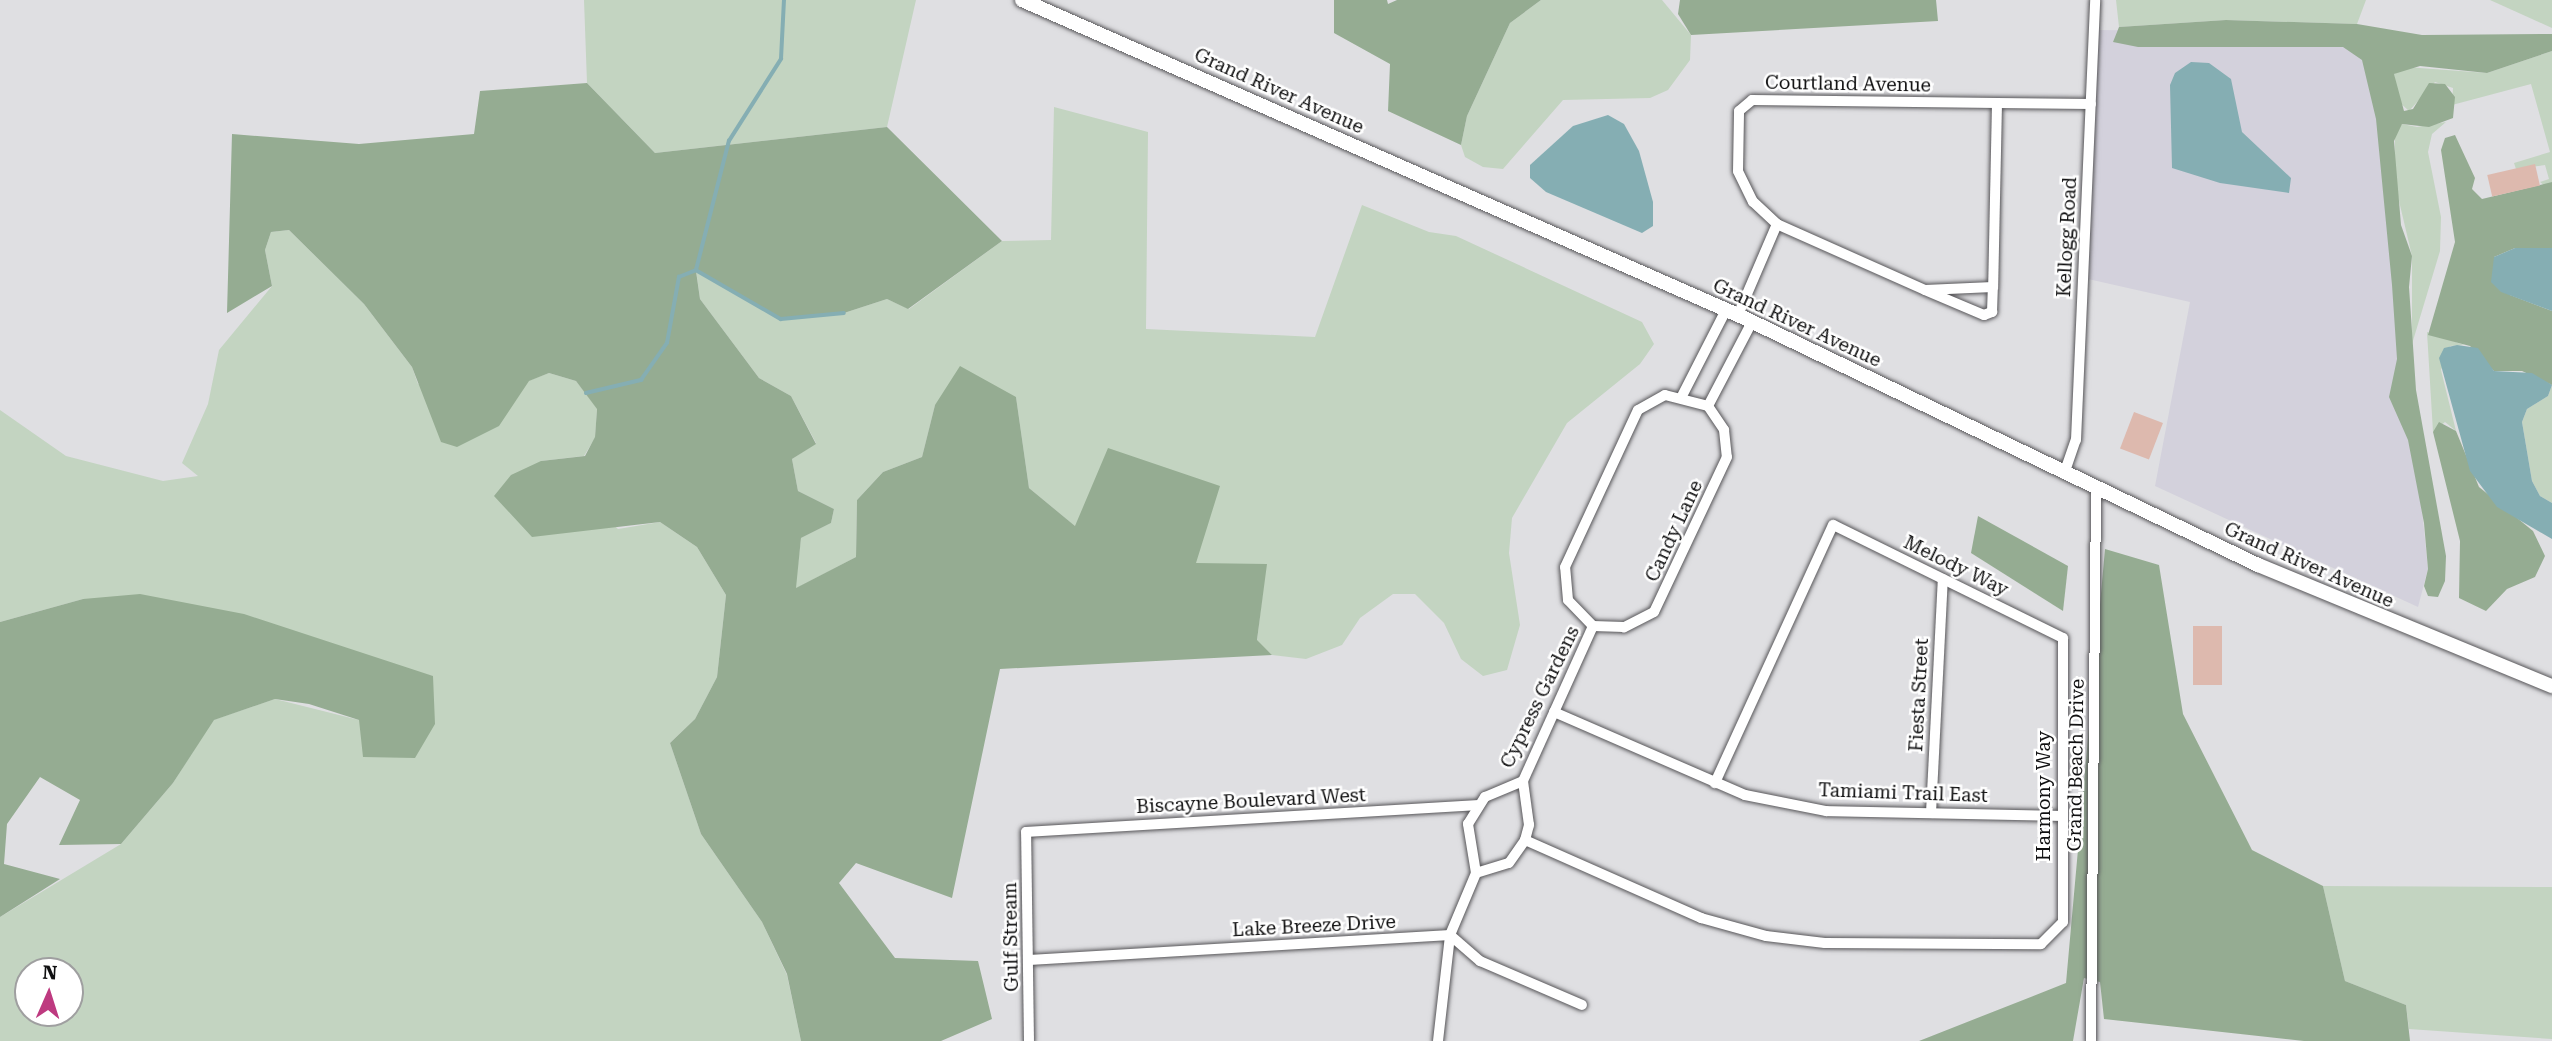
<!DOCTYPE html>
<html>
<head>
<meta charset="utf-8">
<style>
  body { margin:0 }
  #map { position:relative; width:2552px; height:1041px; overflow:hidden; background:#dfdfe2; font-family:"Roboto Serif",serif }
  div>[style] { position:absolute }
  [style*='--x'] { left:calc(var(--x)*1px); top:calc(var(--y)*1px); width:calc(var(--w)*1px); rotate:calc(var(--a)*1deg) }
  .built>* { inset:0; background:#d3d1dc }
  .green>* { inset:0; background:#c3d4c1 }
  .forest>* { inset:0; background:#95ac92 }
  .water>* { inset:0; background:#85aeb3 }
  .stream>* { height:3.5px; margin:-1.75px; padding:0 1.75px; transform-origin:1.75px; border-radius:1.75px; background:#85aeb3 }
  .building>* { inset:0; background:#ddb9ae; transform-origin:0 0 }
  .roads { filter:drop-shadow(0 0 2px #575659) drop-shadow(0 0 2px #575659) }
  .street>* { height:10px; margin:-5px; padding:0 5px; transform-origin:5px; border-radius:5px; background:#fff }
  .secondary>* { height:14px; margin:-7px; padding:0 7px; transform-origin:7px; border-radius:7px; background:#fff }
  span { translate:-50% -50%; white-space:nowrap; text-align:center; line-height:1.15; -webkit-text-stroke:5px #fff; paint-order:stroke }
  .street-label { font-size:19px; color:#101011 }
  .north { position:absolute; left:14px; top:957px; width:70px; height:70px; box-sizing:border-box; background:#fff; border:2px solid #9f9fa0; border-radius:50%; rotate:3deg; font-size:19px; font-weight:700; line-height:28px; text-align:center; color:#101011 }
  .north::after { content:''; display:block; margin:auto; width:24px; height:32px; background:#be3a80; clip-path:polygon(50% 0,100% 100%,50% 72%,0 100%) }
</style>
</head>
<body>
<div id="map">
  <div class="built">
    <div style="clip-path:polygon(2098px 30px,2373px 33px,2428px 569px,2418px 607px,2155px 486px,2190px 302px,2088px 279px)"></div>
  </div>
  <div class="green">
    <div style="clip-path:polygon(584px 0,916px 0,887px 127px,655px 153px,587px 83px)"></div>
    <div style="clip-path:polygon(1541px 0,1662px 0,1691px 35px,1690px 60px,1668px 90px,1650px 98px,1563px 100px,1503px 169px,1483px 167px,1465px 157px,1461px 145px,1467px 116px,1510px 23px)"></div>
    <div style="clip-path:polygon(2116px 0,2366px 0,2357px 24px,2226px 20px,2119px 27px)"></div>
    <div style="clip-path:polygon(2490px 0,2552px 0,2552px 28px)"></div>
    <div style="clip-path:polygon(2552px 51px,2552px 182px,2545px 186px,2540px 182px,2549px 179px,2545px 165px,2516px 169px,2514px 163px,2550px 152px,2531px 84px,2452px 105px,2453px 88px,2435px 82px,2409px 111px,2397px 100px,2394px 74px,2406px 67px,2487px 73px)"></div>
    <div style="clip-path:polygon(1054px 107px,1148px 132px,1146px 329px,1315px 337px,1362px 205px,1429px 232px,1456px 236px,1642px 322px,1654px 344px,1640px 364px,1567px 423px,1512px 518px,1509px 553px,1520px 625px,1507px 670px,1483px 676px,1461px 659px,1444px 623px,1415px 594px,1393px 594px,1360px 618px,1342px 645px,1306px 659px,1272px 655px,1257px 641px,1266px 564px,1195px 564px,1076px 527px,1029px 488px,1016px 397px,935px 405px,922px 457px,883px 472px,857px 500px,856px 557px,795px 589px,801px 538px,831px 523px,834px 509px,798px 491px,792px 459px,816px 443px,791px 396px,759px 378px,700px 299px,696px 270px,781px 319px,844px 313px,887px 299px,909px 309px,1002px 241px,1051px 240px)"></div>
    <div style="clip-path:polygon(2446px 122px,2432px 134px,2428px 152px,2441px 217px,2440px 251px,2412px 344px,2412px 256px,2395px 184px,2395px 133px,2402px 124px,2417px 127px)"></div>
    <div style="clip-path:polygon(evenodd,289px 230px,364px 304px,412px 367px,418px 384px,516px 400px,528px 381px,549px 373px,576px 381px,597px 408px,595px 438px,584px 456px,541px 461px,618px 529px,660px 522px,697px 547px,726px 595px,717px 677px,695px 719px,670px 743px,701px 834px,762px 922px,787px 975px,801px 1041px,0 1041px,0 917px,121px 844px,173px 783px,213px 720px,275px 699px,359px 720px,432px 676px,346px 651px,83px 599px,0 622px,0 410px,66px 456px,163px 481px,198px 476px,182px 463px,208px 404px,219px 350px,272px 286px,265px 250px,271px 232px,289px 230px,28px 971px,70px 971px,70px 1013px,28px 1013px,28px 971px)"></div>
    <div style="clip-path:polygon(2427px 332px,2464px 345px,2450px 346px,2441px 370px,2456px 431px,2445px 422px,2433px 432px)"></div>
    <div style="clip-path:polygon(2552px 385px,2552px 503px,2540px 496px,2532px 481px,2522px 422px,2527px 409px,2548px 396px)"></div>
    <div style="clip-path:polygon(2323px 886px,2552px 887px,2552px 1039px,2409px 1029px,2406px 1005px,2345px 981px)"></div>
  </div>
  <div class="forest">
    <div style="clip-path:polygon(1334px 0,1387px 0,1388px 4px,1397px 0,1541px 0,1510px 23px,1467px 116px,1461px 145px,1388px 111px,1390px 64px,1334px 33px)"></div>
    <div style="clip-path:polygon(1680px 0,1936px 0,1938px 21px,1691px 35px,1678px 14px)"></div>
    <div style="clip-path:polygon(2226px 20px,2357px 24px,2422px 35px,2552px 34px,2552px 51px,2487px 73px,2420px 66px,2394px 74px,2404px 111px,2413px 109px,2429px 83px,2445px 84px,2455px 97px,2453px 118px,2429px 127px,2402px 124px,2394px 141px,2401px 225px,2412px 256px,2409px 287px,2416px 390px,2446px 556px,2445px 581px,2438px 597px,2428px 596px,2424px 586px,2428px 569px,2424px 523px,2408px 440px,2389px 397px,2397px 359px,2392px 285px,2376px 119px,2362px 60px,2343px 47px,2138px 47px,2113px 42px,2119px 27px)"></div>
    <div style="clip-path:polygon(587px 83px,655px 153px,887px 127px,1002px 241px,908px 309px,887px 299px,844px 313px,781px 319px,696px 271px,700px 299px,759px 378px,791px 396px,816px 444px,792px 459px,798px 491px,834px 509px,831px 523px,801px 538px,796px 588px,856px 557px,857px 500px,883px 472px,922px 457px,935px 405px,960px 366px,1016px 397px,1029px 488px,1075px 526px,1108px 448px,1220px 486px,1196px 563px,1267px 564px,1257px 640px,1272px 655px,1000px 669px,952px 898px,856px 863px,839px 883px,895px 958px,978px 961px,992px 1019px,941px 1041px,801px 1041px,787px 974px,762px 922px,701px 834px,670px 743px,695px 719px,717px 677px,726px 595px,697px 547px,660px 522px,532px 537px,494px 496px,511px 475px,541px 461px,585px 456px,595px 437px,597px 409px,576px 381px,549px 373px,529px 381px,499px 426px,457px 447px,441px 442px,412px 367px,364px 304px,289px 230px,271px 232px,265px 250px,272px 286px,227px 313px,232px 134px,359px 144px,474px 134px,480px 91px)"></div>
    <div style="clip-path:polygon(2455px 135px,2475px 178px,2472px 189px,2482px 199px,2552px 182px,2552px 248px,2515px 248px,2494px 257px,2510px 295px,2552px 311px,2552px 385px,2522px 371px,2494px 371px,2470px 346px,2428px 335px,2455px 242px,2441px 150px,2445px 138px)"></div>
    <div style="clip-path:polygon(2439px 422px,2456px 431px,2479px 487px,2533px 531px,2545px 556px,2535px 577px,2507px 589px,2486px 611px,2459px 598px,2460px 541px,2433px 432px)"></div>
    <div style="clip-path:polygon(1978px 516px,2068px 566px,2063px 611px,1971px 553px)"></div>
    <div style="clip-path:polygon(2105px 549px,2159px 565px,2183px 714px,2252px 850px,2323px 886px,2345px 981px,2406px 1005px,2410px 1041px,2304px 1041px,2104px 1019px,2100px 982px,2084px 978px,2073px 1041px,1919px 1041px,2066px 983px)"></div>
    <div style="clip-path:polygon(140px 594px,244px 614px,433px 676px,435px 724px,415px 758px,363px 757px,359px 720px,309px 704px,275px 699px,214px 720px,173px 783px,121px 844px,59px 845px,80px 800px,40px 777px,7px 824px,4px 864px,60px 879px,0 917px,0 622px,83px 599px)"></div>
  </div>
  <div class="water">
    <div style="clip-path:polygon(2191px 62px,2209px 63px,2231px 79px,2242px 132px,2291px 178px,2289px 193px,2220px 183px,2172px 168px,2170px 85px,2175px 73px)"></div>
    <div style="clip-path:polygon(1608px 115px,1624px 124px,1639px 151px,1653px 202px,1653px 226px,1642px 233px,1546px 192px,1530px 178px,1530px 165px,1573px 126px)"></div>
    <div style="clip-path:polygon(2515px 248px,2552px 248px,2552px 311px,2501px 292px,2491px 282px,2494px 257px)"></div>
    <div style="clip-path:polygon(2457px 345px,2478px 348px,2494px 371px,2532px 373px,2552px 385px,2548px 396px,2527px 409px,2522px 422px,2532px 481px,2540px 496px,2552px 503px,2552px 539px,2497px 507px,2470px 471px,2439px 358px,2444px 348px)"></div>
  </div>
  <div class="stream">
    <div style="--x:696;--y:270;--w:98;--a:30"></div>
    <div style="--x:781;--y:319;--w:63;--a:-5.4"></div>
    <div style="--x:586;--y:393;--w:57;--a:-13.3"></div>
    <div style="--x:641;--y:380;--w:45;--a:-54.9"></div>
    <div style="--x:667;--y:343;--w:67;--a:-79.7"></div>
    <div style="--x:679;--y:277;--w:18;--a:-22"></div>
    <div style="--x:696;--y:270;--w:133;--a:-75.7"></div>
    <div style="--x:729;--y:141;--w:97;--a:-57.6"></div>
    <div style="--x:781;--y:59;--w:59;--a:-87.1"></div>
  </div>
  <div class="building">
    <div style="left:2535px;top:164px;width:22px;height:49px;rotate:77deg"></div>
    <div style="left:2134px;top:412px;width:31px;height:39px;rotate:21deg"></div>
    <div style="left:2193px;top:626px;width:29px;height:59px"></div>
  </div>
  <div class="roads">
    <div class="street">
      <div style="--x:1997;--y:103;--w:184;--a:91.2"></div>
      <div style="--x:1993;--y:287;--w:68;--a:177.5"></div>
      <div style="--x:1925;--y:290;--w:162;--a:-156"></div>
      <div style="--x:1777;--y:224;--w:33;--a:-137"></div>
      <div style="--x:1753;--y:202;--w:34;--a:-116"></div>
      <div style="--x:1738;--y:171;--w:60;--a:-89"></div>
      <div style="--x:1739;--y:111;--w:17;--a:-40"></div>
      <div style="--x:1752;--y:100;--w:245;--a:0.7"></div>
      <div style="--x:1997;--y:103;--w:94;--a:0.6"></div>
      <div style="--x:1927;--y:291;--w:62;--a:22.8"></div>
      <div style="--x:1984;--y:315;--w:9;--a:-21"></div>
      <div style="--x:1992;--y:312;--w:25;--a:-88"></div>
      <div style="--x:1738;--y:315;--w:99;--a:-66.8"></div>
      <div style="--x:1665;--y:395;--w:44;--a:14.3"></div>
      <div style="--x:1708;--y:406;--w:29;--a:56"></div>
      <div style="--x:1724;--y:430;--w:27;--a:84"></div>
      <div style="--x:1727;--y:457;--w:171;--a:115.2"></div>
      <div style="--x:1654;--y:612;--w:34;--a:153"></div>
      <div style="--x:1624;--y:627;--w:31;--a:-178"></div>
      <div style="--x:1593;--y:626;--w:36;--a:-134"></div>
      <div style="--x:1568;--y:600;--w:33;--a:-95"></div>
      <div style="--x:1565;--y:567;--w:173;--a:-65.1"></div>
      <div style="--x:1638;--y:410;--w:31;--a:-29"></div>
      <div style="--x:1682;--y:396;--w:97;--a:-62.9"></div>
      <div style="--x:1708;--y:406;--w:95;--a:-62.4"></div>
      <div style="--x:2064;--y:474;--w:36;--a:-71"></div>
      <div style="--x:2076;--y:440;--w:440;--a:-87.5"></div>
      <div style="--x:1554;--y:712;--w:208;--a:23.5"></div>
      <div style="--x:1745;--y:795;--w:83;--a:11.2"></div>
      <div style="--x:1826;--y:811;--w:233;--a:1.2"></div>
      <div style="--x:1523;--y:781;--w:170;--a:-65.7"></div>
      <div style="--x:1931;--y:813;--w:234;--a:-87.1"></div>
      <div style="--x:1525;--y:840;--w:193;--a:23.9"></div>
      <div style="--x:1701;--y:918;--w:67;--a:15.5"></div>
      <div style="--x:1766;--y:936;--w:59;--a:6.8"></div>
      <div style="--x:1825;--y:943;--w:216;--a:0.3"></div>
      <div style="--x:2041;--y:944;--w:31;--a:-45"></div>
      <div style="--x:2063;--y:922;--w:284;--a:-90"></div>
      <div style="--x:2063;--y:638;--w:256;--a:-153.8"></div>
      <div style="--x:1833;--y:525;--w:284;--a:114.6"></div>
      <div style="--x:1476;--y:873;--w:34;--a:-17"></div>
      <div style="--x:1509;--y:863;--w:28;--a:-55"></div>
      <div style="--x:1525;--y:840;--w:16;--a:-75"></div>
      <div style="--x:1529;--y:825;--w:44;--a:-97.8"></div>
      <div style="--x:1029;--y:960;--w:422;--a:-3.4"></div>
      <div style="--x:1450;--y:935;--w:40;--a:41"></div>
      <div style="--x:1480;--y:961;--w:111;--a:23.3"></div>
      <div style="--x:1029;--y:1041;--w:209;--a:-90.8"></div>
      <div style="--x:1026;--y:832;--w:453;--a:-3.4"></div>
      <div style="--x:1438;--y:1041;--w:107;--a:-83.5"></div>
      <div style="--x:1450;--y:935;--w:67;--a:-67.2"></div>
      <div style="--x:1476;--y:873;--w:50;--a:-99.3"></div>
      <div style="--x:1468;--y:824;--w:32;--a:-58"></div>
      <div style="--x:1485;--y:797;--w:41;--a:-22.8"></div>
      <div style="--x:2091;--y:1041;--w:552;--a:-89.48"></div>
    </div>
    <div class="secondary">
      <div style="--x:1022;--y:0;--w:782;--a:23.75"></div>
      <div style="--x:1738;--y:315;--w:577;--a:25.68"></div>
      <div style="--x:2258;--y:565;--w:318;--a:22.4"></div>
    </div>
  </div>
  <div class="street-label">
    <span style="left:1848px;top:84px;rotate:1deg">Courtland Avenue</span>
    <span style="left:1279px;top:91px;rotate:24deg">Grand River Avenue</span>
    <span style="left:2067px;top:237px;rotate:-87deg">Kellogg Road</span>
    <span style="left:1797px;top:323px;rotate:25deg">Grand River Avenue</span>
    <span style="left:1674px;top:531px;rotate:-65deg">Candy Lane</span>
    <span style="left:2309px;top:565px;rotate:24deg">Grand River Avenue</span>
    <span style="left:1956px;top:566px;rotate:26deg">Melody Way</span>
    <span style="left:1919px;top:695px;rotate:-87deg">Fiesta Street</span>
    <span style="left:1540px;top:697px;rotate:-64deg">Cypress Gardens</span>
    <span style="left:2076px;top:765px;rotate:-89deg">Grand Beach Drive</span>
    <span style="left:1903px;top:793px;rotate:2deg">Tamiami Trail East</span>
    <span style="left:2044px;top:796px;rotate:-90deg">Harmony Way</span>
    <span style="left:1251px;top:801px;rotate:-3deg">Biscayne Boulevard West</span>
    <span style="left:1314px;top:926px;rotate:-3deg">Lake Breeze Drive</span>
    <span style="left:1011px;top:937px;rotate:-91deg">Gulf Stream</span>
  </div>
  <div class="north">N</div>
</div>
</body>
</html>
